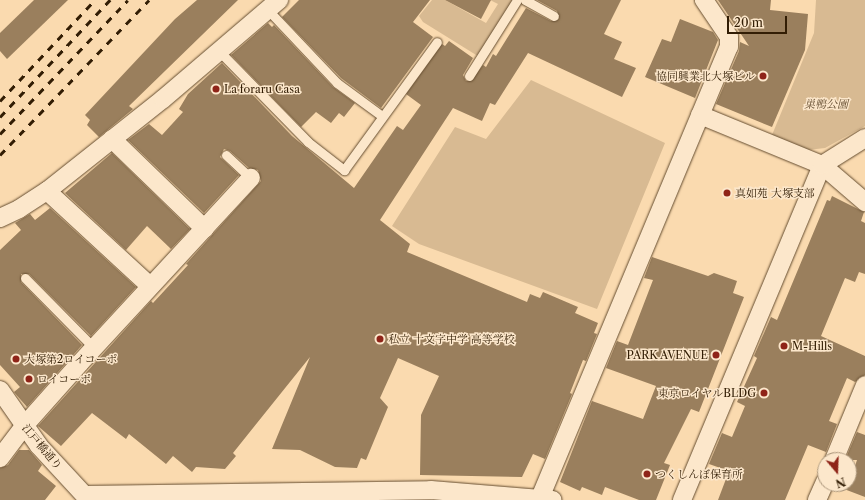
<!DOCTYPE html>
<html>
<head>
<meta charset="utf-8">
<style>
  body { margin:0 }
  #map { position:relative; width:865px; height:500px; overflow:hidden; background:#fadaaf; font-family:"Libre Caslon Text","Noto Serif JP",serif }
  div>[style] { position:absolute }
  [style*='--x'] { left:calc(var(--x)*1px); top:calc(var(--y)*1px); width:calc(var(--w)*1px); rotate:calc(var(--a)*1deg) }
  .green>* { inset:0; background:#d8ba92 }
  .building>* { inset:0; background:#9a7f5d }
  .roads { filter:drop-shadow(0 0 1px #644c2f) drop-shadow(0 0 1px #644c2f) }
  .service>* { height:9px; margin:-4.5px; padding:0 4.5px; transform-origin:4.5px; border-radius:4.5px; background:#fce7cb }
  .minor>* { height:18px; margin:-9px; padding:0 9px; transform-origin:9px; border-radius:9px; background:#fce7cb }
  .rail>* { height:3px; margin-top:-1.5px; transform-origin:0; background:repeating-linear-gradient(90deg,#321d04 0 7px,transparent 0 14px) }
  .dots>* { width:11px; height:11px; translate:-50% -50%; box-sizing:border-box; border:2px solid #fce7cb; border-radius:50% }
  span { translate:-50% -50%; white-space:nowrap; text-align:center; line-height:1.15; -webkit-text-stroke:3px #fce7cb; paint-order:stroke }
  .poi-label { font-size:11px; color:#321d04 }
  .right { translate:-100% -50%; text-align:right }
  .left { translate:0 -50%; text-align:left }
  .park-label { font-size:11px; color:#644c2f; font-style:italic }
  .street-label { font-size:11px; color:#321d04 }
  .north { position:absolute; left:817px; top:452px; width:40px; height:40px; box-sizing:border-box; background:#fce7cb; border:1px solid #ab967b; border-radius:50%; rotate:161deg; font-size:11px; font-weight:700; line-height:16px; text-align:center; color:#321d04 }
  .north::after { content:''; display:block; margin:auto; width:14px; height:18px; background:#8f2418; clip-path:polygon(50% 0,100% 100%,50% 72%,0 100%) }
  .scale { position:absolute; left:727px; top:16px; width:60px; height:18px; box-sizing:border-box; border:2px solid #321d04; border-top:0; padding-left:5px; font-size:12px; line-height:14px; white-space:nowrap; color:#321d04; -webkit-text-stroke:3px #fce7cb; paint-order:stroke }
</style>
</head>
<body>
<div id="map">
  <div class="green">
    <div style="clip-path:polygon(432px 0,445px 0,486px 23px,498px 4px,490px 0,514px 0,481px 58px,423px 22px,419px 16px)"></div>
    <div style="clip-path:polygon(816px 0,865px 0,865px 126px,825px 148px,808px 150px,772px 135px,814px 33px)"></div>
    <div style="clip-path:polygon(531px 80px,665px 143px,597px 309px,419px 244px,392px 226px,455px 127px,486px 139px)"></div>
  </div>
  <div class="building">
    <div style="clip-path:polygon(34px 0,68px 0,7px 59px,0 51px,0 33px)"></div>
    <div style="clip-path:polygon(197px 0,238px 0,129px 106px,133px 109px,99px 137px,87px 125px,90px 120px,85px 115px,175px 19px)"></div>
    <div style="clip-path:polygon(299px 0,430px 0,413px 22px,433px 37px,381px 108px,341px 78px,282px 17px)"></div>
    <div style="clip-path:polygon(445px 0,491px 0,481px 19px)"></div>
    <div style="clip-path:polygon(537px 0,621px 0,604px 34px,622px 42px,614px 59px,636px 68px,622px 97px,528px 53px,495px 105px,490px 103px,482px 121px,453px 108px,380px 220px,410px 244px,407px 252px,527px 302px,530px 294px,540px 298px,543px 292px,578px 307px,575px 313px,598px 323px,594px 333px,597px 334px,586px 361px,583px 360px,570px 393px,572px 394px,545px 459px,533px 454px,522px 477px,420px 475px,421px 415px,439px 376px,398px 358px,380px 398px,388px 407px,366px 460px,361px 458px,357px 468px,335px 467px,300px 450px,272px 449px,310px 357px,233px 453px,236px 456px,225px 469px,196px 467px,192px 472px,173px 456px,166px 464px,129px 434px,126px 439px,92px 413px,61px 446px,38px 426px,151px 301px,153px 303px,188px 265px,186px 264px,261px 181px,258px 170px,249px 168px,230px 151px,224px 149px,220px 157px,239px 175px,204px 213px,128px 140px,149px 124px,162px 135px,183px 112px,179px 109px,188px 94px,222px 63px,292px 136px,354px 188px,397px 126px,403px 130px,421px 105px,406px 94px,442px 44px,445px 46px,449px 41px,473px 58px,463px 75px,466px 81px,471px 81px,483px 65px,486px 67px,493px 54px,496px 56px,526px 8px,551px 21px,559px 19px,557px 11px)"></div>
    <div style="clip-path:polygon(718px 0,771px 0,770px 10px,808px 14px,805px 50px,772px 127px,716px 104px,739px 51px,740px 42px,749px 46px)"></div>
    <div style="clip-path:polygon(680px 19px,713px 32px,718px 40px,695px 98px,645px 77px,662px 39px,671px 42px)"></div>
    <div style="clip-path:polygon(268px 23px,272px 27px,274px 25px,333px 87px,355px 103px,344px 117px,339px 113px,331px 123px,316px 112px,301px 127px,231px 55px)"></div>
    <div style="clip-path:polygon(112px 153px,190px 229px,171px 249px,147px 226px,126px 250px,65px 193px)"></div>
    <div style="clip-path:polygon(832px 196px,864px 212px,861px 221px,865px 223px,865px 274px,859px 272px,855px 282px,845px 278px,821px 336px,865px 356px,865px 375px,855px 382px,847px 378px,829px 421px,837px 424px,826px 452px,808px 445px,785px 500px,718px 500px,729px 471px,709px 464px,722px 433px,732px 437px,745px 406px,737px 402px,757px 358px,754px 356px,771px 317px,777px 320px,827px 200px,830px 201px)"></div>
    <div style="clip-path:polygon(50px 208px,136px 287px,91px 336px,29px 274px,21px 274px,21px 282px,82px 345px,27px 407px,14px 392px,20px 387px,0 365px,0 250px,21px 230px,15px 223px,30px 214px,35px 220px)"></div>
    <div style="clip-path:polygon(652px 257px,708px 276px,714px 273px,737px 281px,733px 293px,744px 297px,699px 412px,691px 409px,664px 463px,670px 465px,656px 500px,639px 500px,605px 487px,602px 495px,582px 487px,580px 491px,560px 482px,592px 401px,643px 419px,656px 386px,606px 368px,617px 341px,628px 345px,653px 280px,644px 278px)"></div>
    <div style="clip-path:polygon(857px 432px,865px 435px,865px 497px,844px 489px,849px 484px,857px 460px,845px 460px)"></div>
    <div style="clip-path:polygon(19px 450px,29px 450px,42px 465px,38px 471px,56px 486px,45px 500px,0 500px,0 468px,8px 465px)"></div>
  </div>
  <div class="roads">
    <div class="service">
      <div style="--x:525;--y:0;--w:33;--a:29"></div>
      <div style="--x:268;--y:10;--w:100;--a:46.6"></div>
      <div style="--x:337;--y:83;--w:56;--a:36.3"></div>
      <div style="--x:219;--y:51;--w:127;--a:45.6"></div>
      <div style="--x:308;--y:142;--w:46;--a:37.9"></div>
      <div style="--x:344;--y:170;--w:158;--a:-54"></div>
      <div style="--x:469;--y:76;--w:90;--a:-57.7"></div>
      <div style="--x:226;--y:155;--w:34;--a:43"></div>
      <div style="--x:25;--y:278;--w:98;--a:45.4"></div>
    </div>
    <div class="minor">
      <div style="--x:700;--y:115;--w:132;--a:22.3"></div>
      <div style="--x:822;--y:165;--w:57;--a:40.7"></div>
      <div style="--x:112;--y:139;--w:129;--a:44.1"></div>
      <div style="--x:47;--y:191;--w:140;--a:42.7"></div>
      <div style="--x:0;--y:218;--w:21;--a:-25"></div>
      <div style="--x:19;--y:209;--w:33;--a:-33"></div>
      <div style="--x:47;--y:191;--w:148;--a:-38.4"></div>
      <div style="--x:163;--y:99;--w:153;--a:-40.5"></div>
      <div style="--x:0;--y:390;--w:68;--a:55.1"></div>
      <div style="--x:39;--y:446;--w:74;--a:47.2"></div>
      <div style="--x:0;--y:458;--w:40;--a:-53"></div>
      <div style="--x:24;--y:426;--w:84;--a:-48.4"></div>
      <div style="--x:80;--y:363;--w:252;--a:-47.3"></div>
      <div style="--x:834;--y:460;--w:81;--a:-67.5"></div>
      <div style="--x:85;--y:495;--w:346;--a:-0.8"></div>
      <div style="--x:431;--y:490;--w:122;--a:4.7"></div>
      <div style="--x:540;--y:498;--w:489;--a:-67.3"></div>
      <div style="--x:729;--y:47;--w:10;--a:-90"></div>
      <div style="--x:729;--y:37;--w:45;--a:-124"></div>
      <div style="--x:682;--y:500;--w:363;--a:-67.3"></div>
      <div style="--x:822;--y:165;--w:51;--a:-32.1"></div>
      <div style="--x:817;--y:500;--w:20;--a:-66"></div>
    </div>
  </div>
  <div class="rail">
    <div style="--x:0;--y:101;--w:139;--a:-46.8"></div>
    <div style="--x:0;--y:117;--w:161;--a:-46.8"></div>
    <div style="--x:0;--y:134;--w:185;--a:-46.3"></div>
    <div style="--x:0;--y:155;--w:215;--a:-46.1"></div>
  </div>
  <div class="dots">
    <div style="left:763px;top:76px;background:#8f2418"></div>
    <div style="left:216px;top:89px;background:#8f2418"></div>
    <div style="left:727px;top:193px;background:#8f2418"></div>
    <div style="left:380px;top:339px;background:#8f2418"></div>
    <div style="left:784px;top:346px;background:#8f2418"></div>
    <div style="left:716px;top:355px;background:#8f2418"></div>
    <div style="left:16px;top:359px;background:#8f2418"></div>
    <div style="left:29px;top:379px;background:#8f2418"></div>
    <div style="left:764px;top:393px;background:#8f2418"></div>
    <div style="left:647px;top:474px;background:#8f2418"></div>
  </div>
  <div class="poi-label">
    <span class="right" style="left:755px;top:76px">協同興業北大塚ビル</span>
    <span class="left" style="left:224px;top:89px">La foraru Casa</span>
    <span class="left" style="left:735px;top:193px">真如苑 大塚支部</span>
    <span class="left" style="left:388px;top:339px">私立 十文字中学 高等学校</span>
    <span class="left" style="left:792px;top:346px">M-Hills</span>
    <span class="right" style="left:708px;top:355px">PARK AVENUE</span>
    <span class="left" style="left:24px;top:359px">大塚第2ロイコーポ</span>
    <span class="left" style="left:37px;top:379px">ロイコーポ</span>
    <span class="right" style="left:756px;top:393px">東京ロイヤルBLDG</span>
    <span class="left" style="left:655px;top:474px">つくしんぼ保育所</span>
  </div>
  <div class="park-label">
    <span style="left:826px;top:104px">巣鴨公園</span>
  </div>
  <div class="street-label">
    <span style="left:42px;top:447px;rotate:50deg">江戸橋通り</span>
  </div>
  <div class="north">N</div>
  <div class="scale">20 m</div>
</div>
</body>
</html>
